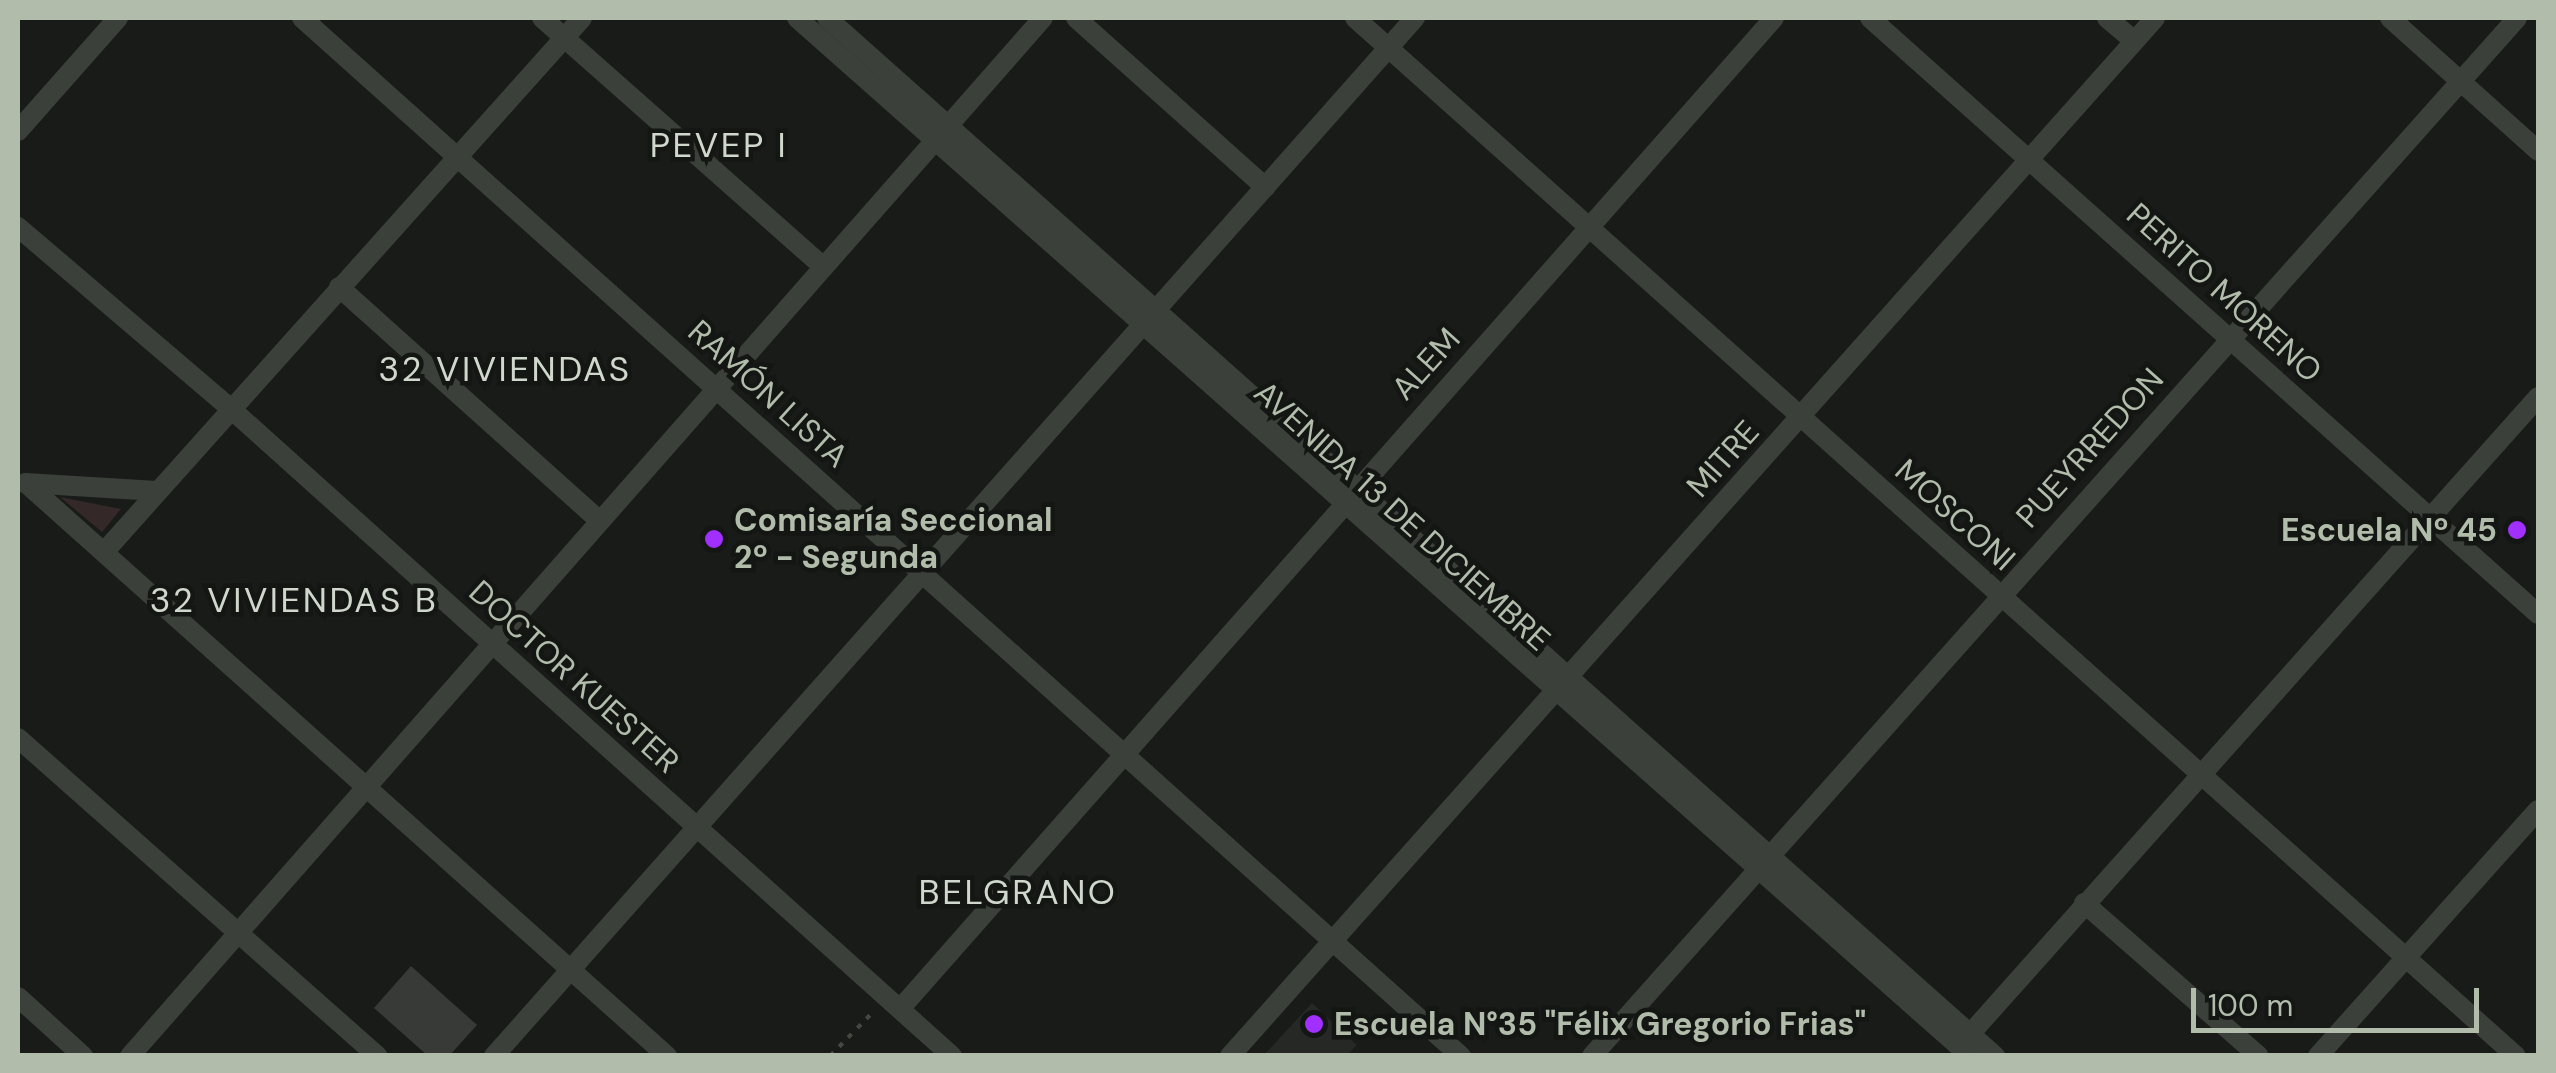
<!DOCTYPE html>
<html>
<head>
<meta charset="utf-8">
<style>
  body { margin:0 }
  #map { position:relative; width:2556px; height:1073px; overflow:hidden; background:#191b19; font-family:"DM Sans",sans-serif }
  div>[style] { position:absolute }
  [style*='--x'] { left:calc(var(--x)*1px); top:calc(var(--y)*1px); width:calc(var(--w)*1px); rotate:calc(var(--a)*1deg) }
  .built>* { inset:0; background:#252825 }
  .green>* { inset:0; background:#342928 }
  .building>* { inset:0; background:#373a36 }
  .path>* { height:4px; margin-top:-2px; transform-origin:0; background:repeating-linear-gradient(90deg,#434840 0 5px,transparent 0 13px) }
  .minor>* { height:20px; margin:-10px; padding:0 10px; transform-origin:10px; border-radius:10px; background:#3b413a }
  .dots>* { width:28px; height:28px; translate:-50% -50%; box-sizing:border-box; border:5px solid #141614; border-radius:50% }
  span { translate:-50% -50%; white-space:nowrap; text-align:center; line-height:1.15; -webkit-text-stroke:9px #141614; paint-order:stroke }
  .street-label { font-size:32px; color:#b2bcab }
  .poi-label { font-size:32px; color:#b2bcab; font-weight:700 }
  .left { translate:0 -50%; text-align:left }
  .right { translate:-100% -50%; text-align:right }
  .neighbourhood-label { font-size:35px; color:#d0d7cc; letter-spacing:2.5px }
  .frame { position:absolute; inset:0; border:20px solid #b2bcab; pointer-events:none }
  .scale { position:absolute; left:2191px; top:988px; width:288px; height:45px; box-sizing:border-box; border:5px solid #b2bcab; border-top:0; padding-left:12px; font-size:30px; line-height:35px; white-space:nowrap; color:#b2bcab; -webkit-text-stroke:8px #141614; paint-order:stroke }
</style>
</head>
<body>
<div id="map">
  <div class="built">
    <div style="clip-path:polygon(1312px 1003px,1357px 1045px,1347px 1055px,1264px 1055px)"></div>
  </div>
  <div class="green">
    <div style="clip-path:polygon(60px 497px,121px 509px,102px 532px)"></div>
  </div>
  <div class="building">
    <div style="clip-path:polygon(411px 966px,477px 1025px,449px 1056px,428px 1056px,374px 1008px)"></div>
  </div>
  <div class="path">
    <div style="--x:830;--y:1056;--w:63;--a:-45.6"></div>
  </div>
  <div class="minor">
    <div style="--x:302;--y:18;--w:1556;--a:41.85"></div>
    <div style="--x:542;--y:18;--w:374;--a:41.5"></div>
    <div style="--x:797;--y:18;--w:1566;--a:41.51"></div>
    <div style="--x:827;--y:18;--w:1563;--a:41.63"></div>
    <div style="--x:1076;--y:18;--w:254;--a:41.8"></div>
    <div style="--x:1355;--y:18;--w:1557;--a:41.8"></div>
    <div style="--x:1870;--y:18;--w:895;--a:41.74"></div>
    <div style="--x:2107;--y:18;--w:35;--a:40"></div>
    <div style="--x:2390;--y:18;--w:199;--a:41.9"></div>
    <div style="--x:18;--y:131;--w:151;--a:-48.5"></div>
    <div style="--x:18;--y:227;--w:279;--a:40.5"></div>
    <div style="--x:230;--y:408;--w:970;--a:41.91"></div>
    <div style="--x:339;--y:287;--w:348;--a:41.9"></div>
    <div style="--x:25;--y:483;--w:132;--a:3.5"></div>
    <div style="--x:26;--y:483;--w:860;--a:41.79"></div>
    <div style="--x:105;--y:551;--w:715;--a:-48.17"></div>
    <div style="--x:18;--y:738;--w:480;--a:41.5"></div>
    <div style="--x:2084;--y:903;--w:232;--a:41.2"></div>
    <div style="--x:18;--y:997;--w:88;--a:42.2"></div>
    <div style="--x:900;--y:1009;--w:1321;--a:-48.59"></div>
    <div style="--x:1963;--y:1042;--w:864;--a:-48.28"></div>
    <div style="--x:130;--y:1056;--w:1382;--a:-48.67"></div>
    <div style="--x:494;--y:1056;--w:1388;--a:-48.42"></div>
    <div style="--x:1230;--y:1056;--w:1390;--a:-48.29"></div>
    <div style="--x:1592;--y:1056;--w:1390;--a:-48.29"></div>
    <div style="--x:2318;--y:1056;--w:330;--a:-48.2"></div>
  </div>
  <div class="dots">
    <div style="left:2517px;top:530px;background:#a12ffd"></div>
    <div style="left:714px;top:539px;background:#a12ffd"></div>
    <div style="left:1314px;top:1024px;background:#a12ffd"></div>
  </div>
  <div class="street-label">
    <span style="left:2224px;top:293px;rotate:42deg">PERITO MORENO</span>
    <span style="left:1426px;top:364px;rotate:-48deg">ALEM</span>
    <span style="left:768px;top:394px;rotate:42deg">RAMÓN LISTA</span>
    <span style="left:2090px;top:448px;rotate:-48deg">PUEYRREDON</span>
    <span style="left:1723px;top:459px;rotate:-48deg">MITRE</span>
    <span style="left:1955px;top:515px;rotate:42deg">MOSCONI</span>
    <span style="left:1402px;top:516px;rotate:42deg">AVENIDA 13 DE DICIEMBRE</span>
    <span style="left:574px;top:677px;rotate:42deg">DOCTOR KUESTER</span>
  </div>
  <div class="poi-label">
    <span class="left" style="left:734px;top:539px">Comisaría Seccional<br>2º - Segunda</span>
    <span class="right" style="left:2497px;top:530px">Escuela Nº 45</span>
    <span class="left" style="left:1334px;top:1024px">Escuela N°35 "Félix Gregorio Frias"</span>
  </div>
  <div class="neighbourhood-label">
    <span style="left:719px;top:145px">PEVEP I</span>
    <span style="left:505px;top:369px">32 VIVIENDAS</span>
    <span style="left:294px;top:600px">32 VIVIENDAS B</span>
    <span style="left:1018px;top:892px">BELGRANO</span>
  </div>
  <div class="frame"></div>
  <div class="scale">100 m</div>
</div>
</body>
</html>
